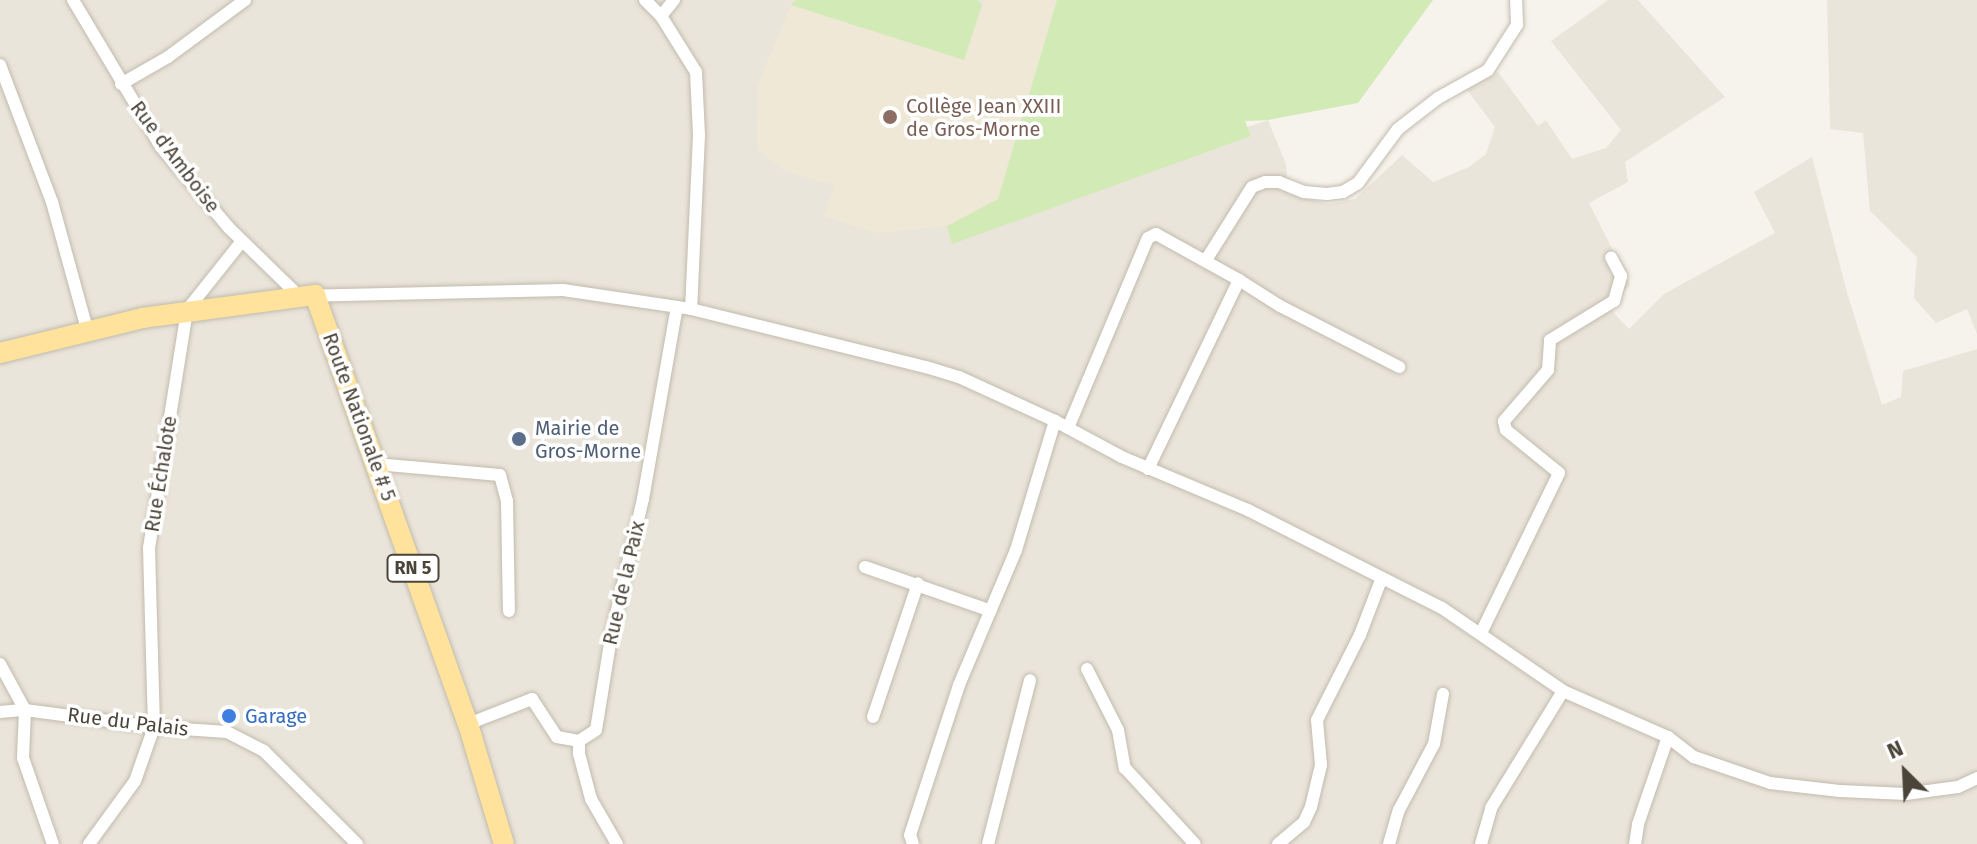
<!DOCTYPE html>
<html>
<head>
<meta charset="utf-8">
<style>
  body { margin:0 }
  #map { position:relative; width:1977px; height:844px; overflow:hidden; background:#f6f3ec; font-family:"Fira Sans",sans-serif }
  div>[style] { position:absolute }
  [style*='--x'] { left:calc(var(--x)*1px); top:calc(var(--y)*1px); width:calc(var(--w)*1px); rotate:calc(var(--a)*1deg) }
  .residential>* { inset:0; background:#eae5da }
  .education>* { inset:0; background:#efe8d6 }
  .green>* { inset:0; background:#d2eab5 }
  .roads { filter:drop-shadow(0 0 2px #c2bbae) drop-shadow(0 0 2px #c2bbae) }
  .street>* { height:12px; margin:-6px; padding:0 6px; transform-origin:6px; border-radius:6px; background:#fff }
  .primary>* { height:20px; margin:-10px; padding:0 10px; transform-origin:10px; border-radius:10px; background:#ffe39c }
  .dots>* { width:22px; height:22px; translate:-50% -50%; box-sizing:border-box; border:4px solid #fff; border-radius:50% }
  span { translate:-50% -50%; white-space:nowrap; text-align:center; line-height:1.15; -webkit-text-stroke:7px #fff; paint-order:stroke }
  .shield-label span { padding:2px 6px; background:#fff; border:2px solid; border-radius:6px; -webkit-text-stroke-width:0 }
  .shield-label { font-size:18px; color:#4b4439; font-weight:700 }
  .education-label { font-size:20px; color:#785e54 }
  .left { translate:0 -50%; text-align:left }
  .street-label { font-size:20px; color:#4b4439 }
  .service-label { font-size:20px; color:#4e5e75 }
  .shop-label { font-size:20px; color:#366cbe }
  .north { position:absolute; left:1865px; top:732px; width:80px; height:80px; -webkit-text-stroke:6px #fff; paint-order:stroke; rotate:336deg; font-size:22px; font-weight:700; line-height:32px; text-align:center; color:#4b4439 }
  .north::after { content:''; display:block; margin:auto; width:28px; height:36px; background:#4b4439; clip-path:polygon(50% 0,100% 100%,50% 72%,0 100%) }
</style>
</head>
<body>
<div id="map">
  <div class="residential">
    <div style="clip-path:polygon(0 0,805px 0,982px 4px,977px 0,1075px 0,1044px 29px,1002px 212px,1268px 120px,1286px 164px,1288px 194px,1328px 204px,1355px 199px,1402px 155px,1433px 182px,1469px 167px,1486px 154px,1495px 127px,1467px 90px,1498px 72px,1538px 126px,1546px 120px,1572px 159px,1606px 148px,1621px 130px,1551px 41px,1608px 0,1638px 0,1725px 97px,1625px 162px,1628px 182px,1589px 203px,1630px 284px,1611px 310px,1629px 329px,1664px 294px,1775px 233px,1754px 192px,1812px 157px,1846px 289px,1882px 405px,1901px 397px,1903px 371px,1977px 349px,1977px 844px,0 844px)"></div>
    <div style="clip-path:polygon(1827px 0,1977px 0,1977px 334px,1967px 309px,1936px 323px,1914px 298px,1917px 257px,1870px 211px,1863px 133px,1830px 129px)"></div>
  </div>
  <div class="education">
    <div style="clip-path:polygon(984px 0,1057px 0,998px 200px,947px 226px,876px 233px,824px 216px,835px 185px,786px 172px,757px 149px,758px 85px,791px 5px,964px 60px)"></div>
  </div>
  <div class="green">
    <div style="clip-path:polygon(796px 0,977px 0,982px 4px,964px 60px,791px 5px)"></div>
    <div style="clip-path:polygon(1057px 0,1433px 0,1358px 103px,1268px 120px,1245px 121px,1251px 136px,952px 244px,947px 226px,998px 199px)"></div>
  </div>
  <div class="roads">
    <div class="street">
      <div style="--x:73;--y:0;--w:171;--a:59.1"></div>
      <div style="--x:161;--y:147;--w:106;--a:50"></div>
      <div style="--x:229;--y:228;--w:98;--a:44.2"></div>
      <div style="--x:299;--y:296;--w:264;--a:-1.3"></div>
      <div style="--x:563;--y:290;--w:129;--a:8.4"></div>
      <div style="--x:691;--y:309;--w:242;--a:13.9"></div>
      <div style="--x:926;--y:367;--w:34;--a:17"></div>
      <div style="--x:959;--y:377;--w:106;--a:24.6"></div>
      <div style="--x:1055;--y:421;--w:76;--a:28.2"></div>
      <div style="--x:1122;--y:457;--w:137;--a:22.8"></div>
      <div style="--x:1248;--y:510;--w:217;--a:26.8"></div>
      <div style="--x:1442;--y:608;--w:147;--a:34.4"></div>
      <div style="--x:1563;--y:691;--w:115;--a:23.7"></div>
      <div style="--x:1668;--y:737;--w:33;--a:38"></div>
      <div style="--x:1694;--y:757;--w:80;--a:18.9"></div>
      <div style="--x:1770;--y:783;--w:70;--a:6.5"></div>
      <div style="--x:1840;--y:791;--w:66;--a:2.6"></div>
      <div style="--x:1906;--y:794;--w:52;--a:-7.7"></div>
      <div style="--x:1958;--y:787;--w:21;--a:-25"></div>
      <div style="--x:645;--y:0;--w:23;--a:45"></div>
      <div style="--x:661;--y:16;--w:66;--a:58"></div>
      <div style="--x:696;--y:72;--w:63;--a:87.3"></div>
      <div style="--x:699;--y:135;--w:174;--a:92.6"></div>
      <div style="--x:661;--y:16;--w:21;--a:-51"></div>
      <div style="--x:0;--y:65;--w:147;--a:69.2"></div>
      <div style="--x:52;--y:202;--w:136;--a:74.6"></div>
      <div style="--x:121;--y:84;--w:54;--a:-29.9"></div>
      <div style="--x:168;--y:57;--w:96;--a:-36.5"></div>
      <div style="--x:1206;--y:260;--w:86;--a:-57.8"></div>
      <div style="--x:1252;--y:187;--w:14;--a:-21"></div>
      <div style="--x:1265;--y:182;--w:14;--a:0"></div>
      <div style="--x:1279;--y:182;--w:27;--a:22"></div>
      <div style="--x:1304;--y:192;--w:23;--a:5"></div>
      <div style="--x:1327;--y:194;--w:16;--a:-7"></div>
      <div style="--x:1343;--y:192;--w:17;--a:-31"></div>
      <div style="--x:1358;--y:183;--w:67;--a:-53.5"></div>
      <div style="--x:1398;--y:129;--w:51;--a:-37.8"></div>
      <div style="--x:1438;--y:98;--w:57;--a:-29.2"></div>
      <div style="--x:1488;--y:70;--w:54;--a:-57.2"></div>
      <div style="--x:1517;--y:25;--w:25;--a:-92"></div>
      <div style="--x:1068;--y:428;--w:206;--a:-67.2"></div>
      <div style="--x:1148;--y:238;--w:9;--a:-27"></div>
      <div style="--x:1156;--y:234;--w:95;--a:29"></div>
      <div style="--x:376;--y:464;--w:124;--a:5.1"></div>
      <div style="--x:500;--y:475;--w:27;--a:75"></div>
      <div style="--x:507;--y:501;--w:110;--a:89"></div>
      <div style="--x:1148;--y:469;--w:210;--a:-64.3"></div>
      <div style="--x:1239;--y:280;--w:49;--a:32.4"></div>
      <div style="--x:1280;--y:306;--w:134;--a:27.1"></div>
      <div style="--x:865;--y:567;--w:133;--a:19.2"></div>
      <div style="--x:1481;--y:633;--w:178;--a:-64"></div>
      <div style="--x:1559;--y:473;--w:68;--a:-140.9"></div>
      <div style="--x:1506;--y:430;--w:9;--a:-103"></div>
      <div style="--x:1504;--y:421;--w:67;--a:-49.2"></div>
      <div style="--x:1548;--y:370;--w:30;--a:-86"></div>
      <div style="--x:1550;--y:340;--w:75;--a:-31.4"></div>
      <div style="--x:1614;--y:301;--w:26;--a:-74"></div>
      <div style="--x:1621;--y:276;--w:21;--a:-118"></div>
      <div style="--x:0;--y:664;--w:52;--a:61.5"></div>
      <div style="--x:25;--y:710;--w:48;--a:92.4"></div>
      <div style="--x:23;--y:758;--w:91;--a:70.8"></div>
      <div style="--x:1087;--y:669;--w:68;--a:63.1"></div>
      <div style="--x:1118;--y:730;--w:39;--a:80"></div>
      <div style="--x:1125;--y:768;--w:103;--a:47.4"></div>
      <div style="--x:0;--y:712;--w:25;--a:-5"></div>
      <div style="--x:25;--y:710;--w:130;--a:7.5"></div>
      <div style="--x:154;--y:727;--w:73;--a:3.9"></div>
      <div style="--x:227;--y:732;--w:42;--a:27.2"></div>
      <div style="--x:264;--y:751;--w:132;--a:45"></div>
      <div style="--x:873;--y:717;--w:141;--a:-71.4"></div>
      <div style="--x:468;--y:724;--w:69;--a:-21.3"></div>
      <div style="--x:532;--y:699;--w:45;--a:56.7"></div>
      <div style="--x:557;--y:737;--w:22;--a:10"></div>
      <div style="--x:89;--y:844;--w:78;--a:-53.9"></div>
      <div style="--x:135;--y:781;--w:57;--a:-70.6"></div>
      <div style="--x:154;--y:727;--w:179;--a:-91.6"></div>
      <div style="--x:149;--y:548;--w:241;--a:-80.9"></div>
      <div style="--x:187;--y:310;--w:88;--a:-51.4"></div>
      <div style="--x:617;--y:844;--w:52;--a:-120"></div>
      <div style="--x:591;--y:799;--w:47;--a:-104.9"></div>
      <div style="--x:579;--y:754;--w:13;--a:-90"></div>
      <div style="--x:579;--y:741;--w:20;--a:-33"></div>
      <div style="--x:596;--y:730;--w:100;--a:-80.8"></div>
      <div style="--x:612;--y:631;--w:136;--a:-76.8"></div>
      <div style="--x:643;--y:499;--w:195;--a:-80"></div>
      <div style="--x:913;--y:844;--w:9;--a:-108"></div>
      <div style="--x:910;--y:835;--w:158;--a:-71.9"></div>
      <div style="--x:959;--y:685;--w:147;--a:-67.1"></div>
      <div style="--x:1016;--y:550;--w:135;--a:-73.2"></div>
      <div style="--x:988;--y:844;--w:169;--a:-75.6"></div>
      <div style="--x:1278;--y:844;--w:34;--a:-40"></div>
      <div style="--x:1304;--y:822;--w:17;--a:-65"></div>
      <div style="--x:1311;--y:807;--w:43;--a:-76.6"></div>
      <div style="--x:1321;--y:765;--w:45;--a:-95.1"></div>
      <div style="--x:1317;--y:720;--w:95;--a:-63.2"></div>
      <div style="--x:1360;--y:635;--w:59;--a:-69.1"></div>
      <div style="--x:1389;--y:844;--w:35;--a:-74"></div>
      <div style="--x:1399;--y:810;--w:75;--a:-62.1"></div>
      <div style="--x:1434;--y:744;--w:51;--a:-79.8"></div>
      <div style="--x:1481;--y:844;--w:37;--a:-74"></div>
      <div style="--x:1491;--y:808;--w:137;--a:-58.4"></div>
      <div style="--x:1635;--y:844;--w:20;--a:-81"></div>
      <div style="--x:1638;--y:824;--w:92;--a:-71"></div>
    </div>
    <div class="primary">
      <div style="--x:0;--y:353;--w:146;--a:-13.8"></div>
      <div style="--x:142;--y:318;--w:175;--a:-7.6"></div>
      <div style="--x:315;--y:295;--w:455;--a:70.4"></div>
      <div style="--x:468;--y:724;--w:125;--a:73.3"></div>
    </div>
  </div>
  <div class="dots">
    <div style="left:890px;top:117px;background:#8d6e63"></div>
    <div style="left:519px;top:439px;background:#5c6f8a"></div>
    <div style="left:229px;top:716px;background:#3f7fe0"></div>
  </div>
  <div class="shield-label">
    <span style="left:413px;top:568px">RN 5</span>
  </div>
  <div class="education-label">
    <span class="left" style="left:906px;top:118px">Collège Jean XXIII<br>de Gros-Morne</span>
  </div>
  <div class="street-label">
    <span style="left:175px;top:157px;rotate:53deg">Rue d'Amboise</span>
    <span style="left:359px;top:417px;rotate:70deg">Route Nationale # 5</span>
    <span style="left:161px;top:474px;rotate:-81deg">Rue Échalote</span>
    <span style="left:624px;top:583px;rotate:-77deg">Rue de la Paix</span>
    <span style="left:128px;top:722px;rotate:7deg">Rue du Palais</span>
  </div>
  <div class="service-label">
    <span class="left" style="left:535px;top:440px">Mairie de<br>Gros-Morne</span>
  </div>
  <div class="shop-label">
    <span class="left" style="left:245px;top:716px">Garage</span>
  </div>
  <div class="north">N</div>
</div>
</body>
</html>
